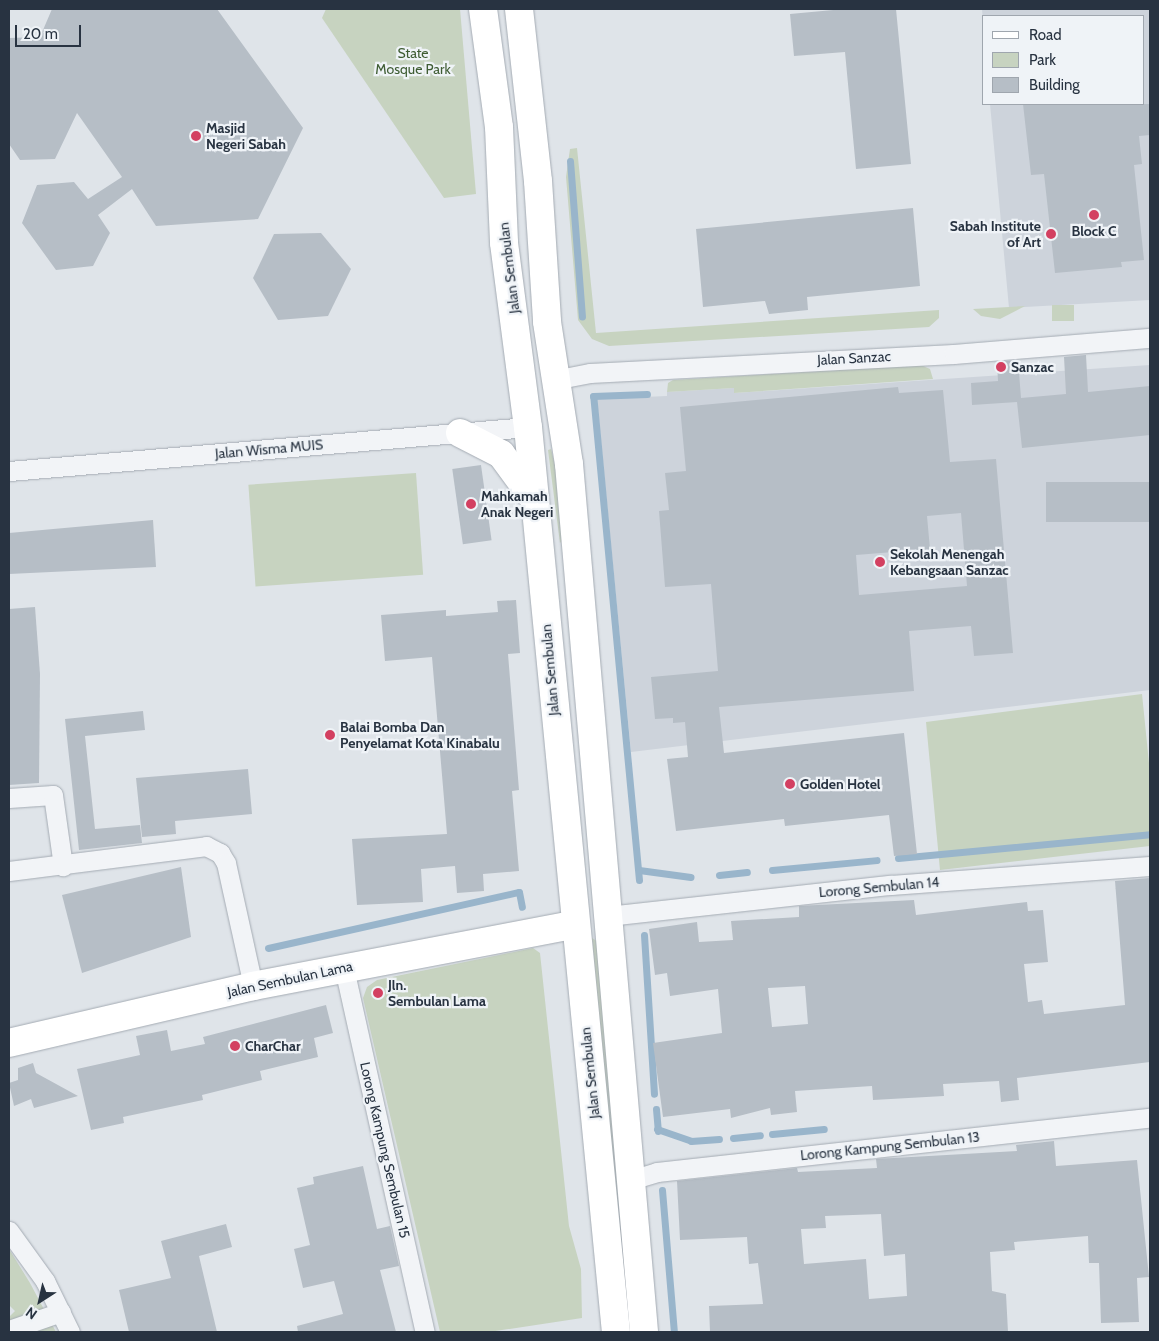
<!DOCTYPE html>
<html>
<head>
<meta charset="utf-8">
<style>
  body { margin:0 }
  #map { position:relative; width:1159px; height:1341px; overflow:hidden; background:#dfe4e9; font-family:Cabin,sans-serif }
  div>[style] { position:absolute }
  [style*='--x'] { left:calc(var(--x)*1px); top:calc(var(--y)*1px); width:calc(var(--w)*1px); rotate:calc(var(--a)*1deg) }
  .built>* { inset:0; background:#cdd3db }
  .green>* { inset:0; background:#c7d3c0; transform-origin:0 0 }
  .stream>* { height:7px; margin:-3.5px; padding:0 3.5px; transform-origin:3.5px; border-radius:3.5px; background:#99b5cb }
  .building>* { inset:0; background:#b6bec6; transform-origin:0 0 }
  .roads { filter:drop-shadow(0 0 1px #a4abb3) drop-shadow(0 0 1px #a4abb3) }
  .street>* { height:19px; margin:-9.5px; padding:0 9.5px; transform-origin:9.5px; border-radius:9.5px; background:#f2f4f7 }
  .secondary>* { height:28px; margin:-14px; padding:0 14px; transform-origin:14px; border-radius:14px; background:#fff }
  .primary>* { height:28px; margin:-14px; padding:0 14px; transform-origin:14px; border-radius:14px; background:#fff }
  .dots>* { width:14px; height:14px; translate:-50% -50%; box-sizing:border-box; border:2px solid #eff3f7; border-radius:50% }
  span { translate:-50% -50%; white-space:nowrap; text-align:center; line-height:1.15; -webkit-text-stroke:4.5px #eff3f7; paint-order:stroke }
  .park-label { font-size:14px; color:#3f5d34 }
  .poi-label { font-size:14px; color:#283341; font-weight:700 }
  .left { translate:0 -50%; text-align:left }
  .right { translate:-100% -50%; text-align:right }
  .street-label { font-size:14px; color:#283341 }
  .frame { position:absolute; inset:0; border:10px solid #283341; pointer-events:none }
  .legend { position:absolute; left:982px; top:15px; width:162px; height:90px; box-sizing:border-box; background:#eff3f7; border:1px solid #9fa6ae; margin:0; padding:6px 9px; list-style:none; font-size:15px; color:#283341 }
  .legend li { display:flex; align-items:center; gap:10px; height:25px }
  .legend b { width:25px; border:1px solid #9fa6ae }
  .north { position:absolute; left:15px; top:1276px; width:50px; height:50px; -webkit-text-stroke:4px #eff3f7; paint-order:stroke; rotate:215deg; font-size:14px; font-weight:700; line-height:20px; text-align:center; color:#283341 }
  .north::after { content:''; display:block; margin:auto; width:18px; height:22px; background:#283341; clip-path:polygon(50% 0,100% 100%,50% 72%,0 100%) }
  .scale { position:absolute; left:15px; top:25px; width:66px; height:22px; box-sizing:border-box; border:2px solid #283341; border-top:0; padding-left:6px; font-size:15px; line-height:18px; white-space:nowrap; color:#283341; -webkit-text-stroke:4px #eff3f7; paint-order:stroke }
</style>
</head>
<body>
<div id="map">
  <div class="built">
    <div style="clip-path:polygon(982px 9px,1150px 9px,1150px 300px,1009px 308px,990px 104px,1143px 104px,1143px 16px,983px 16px,983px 21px)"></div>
    <div style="clip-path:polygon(1150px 365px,1150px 690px,631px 752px,597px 399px,667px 396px,667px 392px,734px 388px,735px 393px)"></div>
  </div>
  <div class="green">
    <div style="clip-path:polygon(326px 9px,460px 9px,476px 194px,444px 198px,322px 18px)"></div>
    <div style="clip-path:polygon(577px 148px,596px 333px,939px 310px,939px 318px,929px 327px,609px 346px,592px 339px,578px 320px,566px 177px,570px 149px)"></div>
    <div style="left:1052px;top:305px;width:22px;height:16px"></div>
    <div style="clip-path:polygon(1025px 306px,1000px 319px,981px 316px,973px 309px)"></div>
    <div style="clip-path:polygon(921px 365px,930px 369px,933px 379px,734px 393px,734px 388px,667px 392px,668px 383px,673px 380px)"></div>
    <div style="clip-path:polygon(551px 449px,571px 528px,560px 543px,548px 450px)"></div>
    <div style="left:416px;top:473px;width:102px;height:168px;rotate:86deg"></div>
    <div style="clip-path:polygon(1142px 694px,1150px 773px,1150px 846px,940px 870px,926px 722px)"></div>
    <div style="clip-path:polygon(592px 938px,608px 948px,640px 1332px,627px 1332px)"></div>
    <div style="clip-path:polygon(533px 948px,540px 953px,569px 1226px,581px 1269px,582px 1318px,489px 1332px,440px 1332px,363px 998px,367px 987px,377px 980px)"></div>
    <div style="clip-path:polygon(9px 1249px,30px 1283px,56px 1332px,9px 1332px,9px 1317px,15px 1311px,9px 1305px)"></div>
  </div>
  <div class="stream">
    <div style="--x:570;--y:161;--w:156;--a:85.6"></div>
    <div style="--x:898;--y:858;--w:253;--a:-5.4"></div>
    <div style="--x:639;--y:870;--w:52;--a:7.7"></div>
    <div style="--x:772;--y:870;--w:105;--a:-5.4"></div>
    <div style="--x:719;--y:875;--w:28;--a:-6"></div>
    <div style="--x:639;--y:880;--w:486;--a:-95.4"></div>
    <div style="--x:593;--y:396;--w:54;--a:-2.1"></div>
    <div style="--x:644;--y:935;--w:159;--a:86.4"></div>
    <div style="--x:268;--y:948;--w:257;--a:-12.6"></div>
    <div style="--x:519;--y:892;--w:15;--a:79"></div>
    <div style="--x:656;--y:1109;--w:22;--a:85"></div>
    <div style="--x:657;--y:1129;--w:36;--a:19"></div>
    <div style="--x:691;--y:1141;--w:28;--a:-4"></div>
    <div style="--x:772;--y:1134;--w:52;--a:-5.5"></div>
    <div style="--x:733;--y:1138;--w:27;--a:-6"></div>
    <div style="--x:662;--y:1190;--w:143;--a:85.2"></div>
  </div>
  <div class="building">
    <div style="clip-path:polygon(52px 9px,217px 9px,303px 128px,258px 219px,156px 226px,132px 189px,98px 215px,110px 233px,93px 266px,56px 270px,22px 223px,37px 185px,74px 182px,88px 199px,122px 177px,77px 113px,55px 159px,20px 160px,9px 144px,9px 38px,40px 37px)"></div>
    <div style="clip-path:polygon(844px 9px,896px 9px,911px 164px,856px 169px,845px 52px,794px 56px,790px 14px)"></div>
    <div style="clip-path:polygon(1023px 104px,1150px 104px,1150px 135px,1139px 136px,1142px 164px,1134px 165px,1144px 260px,1121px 262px,1122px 267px,1055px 273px,1044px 174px,1031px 175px)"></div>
    <div style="clip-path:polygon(913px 208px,920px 286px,807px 297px,808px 310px,769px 314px,765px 301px,703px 307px,696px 229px)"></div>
    <div style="clip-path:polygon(321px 233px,351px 269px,328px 316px,278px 320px,253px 278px,274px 234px)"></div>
    <div style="clip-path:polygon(1086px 355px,1088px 392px,1150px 386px,1150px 435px,1022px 448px,1017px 402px,972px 405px,971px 383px,998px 381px,997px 362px,1018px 360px,1021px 398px,1066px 394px,1064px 357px)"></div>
    <div style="clip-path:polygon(evenodd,898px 387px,899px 393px,943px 390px,950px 462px,996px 459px,1013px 653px,974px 656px,971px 626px,909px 631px,914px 691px,719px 707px,724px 753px,904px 733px,917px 854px,894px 856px,889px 815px,785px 826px,784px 819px,676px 831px,667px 759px,688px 757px,685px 722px,673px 723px,673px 718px,655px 719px,651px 677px,718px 671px,711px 584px,665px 587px,659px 511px,669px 510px,665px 473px,686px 471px,680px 407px,898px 387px,961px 513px,967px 586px,859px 595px,856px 555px,930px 549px,927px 516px,961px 513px)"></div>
    <div style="left:481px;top:465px;width:76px;height:29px;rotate:82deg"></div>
    <div style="left:1150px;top:482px;width:40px;height:104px;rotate:90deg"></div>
    <div style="clip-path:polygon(153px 520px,156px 567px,9px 574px,9px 533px)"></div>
    <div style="clip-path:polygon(516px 600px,520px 653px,508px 654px,519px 790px,512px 791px,519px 871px,483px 874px,484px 891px,457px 893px,455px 866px,421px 869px,423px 902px,357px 905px,352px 839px,447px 834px,432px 657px,385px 661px,381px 615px,446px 610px,446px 616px,498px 612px,497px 601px)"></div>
    <div style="clip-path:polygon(35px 607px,40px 674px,39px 783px,9px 785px,9px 609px)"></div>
    <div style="clip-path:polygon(143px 711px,145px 730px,85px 736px,95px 829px,140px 825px,142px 843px,79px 850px,65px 719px)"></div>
    <div style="clip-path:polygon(248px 769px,252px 814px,175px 821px,176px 834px,142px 837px,136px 778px)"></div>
    <div style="clip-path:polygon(181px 867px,191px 937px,82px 973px,62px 895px)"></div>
    <div style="clip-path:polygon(evenodd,1150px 878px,1150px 1062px,1017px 1078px,1019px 1100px,1001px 1102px,999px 1081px,943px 1084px,944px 1096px,873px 1100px,872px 1086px,795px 1091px,797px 1112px,771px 1115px,770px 1108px,731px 1118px,730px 1109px,663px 1117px,653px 1043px,722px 1033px,718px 989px,670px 996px,667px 973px,655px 975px,649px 929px,697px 922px,699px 942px,733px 940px,731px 921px,799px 917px,799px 906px,914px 900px,916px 915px,1027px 902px,1028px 911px,1043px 910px,1048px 962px,1024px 964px,1028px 1002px,1042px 1000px,1044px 1014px,1125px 1005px,1115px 881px,1150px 878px,805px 986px,808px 1024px,772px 1027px,768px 988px,805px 986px)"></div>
    <div style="clip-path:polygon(326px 1005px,333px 1033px,314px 1038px,318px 1057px,260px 1071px,262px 1080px,202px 1095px,203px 1100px,123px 1117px,124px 1123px,91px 1130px,77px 1069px,140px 1055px,136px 1036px,167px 1030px,171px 1051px,205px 1044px,203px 1037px)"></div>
    <div style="clip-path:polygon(33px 1063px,36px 1073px,78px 1096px,34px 1108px,31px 1099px,14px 1106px,9px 1083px,18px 1080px,18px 1068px)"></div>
    <div style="clip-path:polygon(evenodd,1054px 1141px,1056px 1166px,1137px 1160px,1149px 1277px,1137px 1278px,1139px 1322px,1101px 1323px,1099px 1263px,1089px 1263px,1088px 1236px,1014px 1242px,1015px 1250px,990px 1252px,992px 1291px,1006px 1294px,1008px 1332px,710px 1332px,709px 1306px,763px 1304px,758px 1263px,749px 1264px,747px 1237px,680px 1240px,677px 1181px,797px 1168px,798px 1172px,877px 1168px,876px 1159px,1017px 1151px,1016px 1145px,1054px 1141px,881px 1214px,884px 1256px,905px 1254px,907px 1296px,869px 1299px,866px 1259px,804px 1264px,801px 1229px,826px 1228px,825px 1216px,881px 1214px)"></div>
    <div style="clip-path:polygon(363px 1166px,377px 1229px,390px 1226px,399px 1266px,380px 1270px,396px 1332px,298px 1332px,297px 1326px,343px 1314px,334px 1281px,303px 1288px,294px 1249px,310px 1245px,297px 1188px,314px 1184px,313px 1177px)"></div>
    <div style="clip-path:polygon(226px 1224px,232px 1247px,199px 1256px,217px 1332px,129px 1332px,119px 1290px,171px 1278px,161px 1241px)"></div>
  </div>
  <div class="roads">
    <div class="street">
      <div style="--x:559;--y:379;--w:32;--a:-11"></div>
      <div style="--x:590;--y:373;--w:364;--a:-3"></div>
      <div style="--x:954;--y:354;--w:197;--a:-4.7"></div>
      <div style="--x:9;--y:471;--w:521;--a:-4.85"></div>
      <div style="--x:9;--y:798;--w:44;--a:-3.9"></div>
      <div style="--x:53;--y:795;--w:72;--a:82"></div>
      <div style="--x:9;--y:871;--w:199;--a:-7.2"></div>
      <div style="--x:206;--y:846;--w:16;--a:27"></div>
      <div style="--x:220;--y:853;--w:12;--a:59"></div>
      <div style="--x:226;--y:863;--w:126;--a:77.6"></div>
      <div style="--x:608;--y:916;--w:284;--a:-6.3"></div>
      <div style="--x:890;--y:885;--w:261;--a:-4.2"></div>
      <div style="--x:344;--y:968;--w:373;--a:77.5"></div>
      <div style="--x:631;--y:1180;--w:27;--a:-17"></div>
      <div style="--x:657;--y:1172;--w:496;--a:-6.3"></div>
      <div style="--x:9;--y:1231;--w:62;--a:54.2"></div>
      <div style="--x:45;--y:1281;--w:57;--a:63.9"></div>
      <div style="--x:9;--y:1330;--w:55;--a:-19.1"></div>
    </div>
    <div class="secondary">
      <div style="--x:9;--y:1043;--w:251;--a:-13.1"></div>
      <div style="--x:253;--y:986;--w:327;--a:-10.8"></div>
    </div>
    <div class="primary">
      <div style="--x:483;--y:9;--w:119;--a:82.3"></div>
      <div style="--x:499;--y:127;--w:116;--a:87.5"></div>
      <div style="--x:504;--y:243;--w:186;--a:82.6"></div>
      <div style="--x:528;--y:427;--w:909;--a:84.45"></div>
      <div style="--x:519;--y:9;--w:173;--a:83.7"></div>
      <div style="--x:538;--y:181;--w:141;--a:86.3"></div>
      <div style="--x:547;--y:322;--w:144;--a:81.2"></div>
      <div style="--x:569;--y:464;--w:871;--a:85.06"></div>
      <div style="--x:460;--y:433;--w:46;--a:27.1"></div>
      <div style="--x:501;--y:454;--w:52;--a:53.6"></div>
    </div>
  </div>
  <div class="dots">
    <div style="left:196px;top:136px;background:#d34061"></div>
    <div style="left:1094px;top:215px;background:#d34061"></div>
    <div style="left:1051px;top:234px;background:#d34061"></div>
    <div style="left:1001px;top:367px;background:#d34061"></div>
    <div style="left:471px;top:504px;background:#d34061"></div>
    <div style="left:880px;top:562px;background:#d34061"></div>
    <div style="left:330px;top:735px;background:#d34061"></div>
    <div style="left:790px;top:784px;background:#d34061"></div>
    <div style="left:378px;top:993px;background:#d34061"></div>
    <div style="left:235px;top:1046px;background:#d34061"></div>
  </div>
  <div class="park-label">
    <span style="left:413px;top:61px">State<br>Mosque Park</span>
  </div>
  <div class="poi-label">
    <span class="left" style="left:206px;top:136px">Masjid<br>Negeri Sabah</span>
    <span class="right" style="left:1041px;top:234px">Sabah Institute<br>of Art</span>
    <span style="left:1094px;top:231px">Block C</span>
    <span class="left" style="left:1011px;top:367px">Sanzac</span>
    <span class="left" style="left:481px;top:504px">Mahkamah<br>Anak Negeri</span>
    <span class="left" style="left:890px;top:562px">Sekolah Menengah<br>Kebangsaan Sanzac</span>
    <span class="left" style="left:340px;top:735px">Balai Bomba Dan<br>Penyelamat Kota Kinabalu</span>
    <span class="left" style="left:800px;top:784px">Golden Hotel</span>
    <span class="left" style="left:388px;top:993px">Jln.<br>Sembulan Lama</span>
    <span class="left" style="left:245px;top:1046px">CharChar</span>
  </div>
  <div class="street-label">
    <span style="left:509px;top:268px;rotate:-97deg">Jalan Sembulan</span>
    <span style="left:854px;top:358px;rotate:-3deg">Jalan Sanzac</span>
    <span style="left:269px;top:449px;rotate:-5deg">Jalan Wisma MUIS</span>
    <span style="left:550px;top:670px;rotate:-95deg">Jalan Sembulan</span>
    <span style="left:879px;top:887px;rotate:-5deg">Lorong Sembulan 14</span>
    <span style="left:290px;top:979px;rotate:-12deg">Jalan Sembulan Lama</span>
    <span style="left:590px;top:1073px;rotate:-96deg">Jalan Sembulan</span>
    <span style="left:890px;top:1146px;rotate:-6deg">Lorong Kampung Sembulan 13</span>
    <span style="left:385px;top:1150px;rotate:77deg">Lorong Kampung Sembulan 15</span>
  </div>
  <div class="frame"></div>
  <ul class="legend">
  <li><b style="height:6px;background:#fff"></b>Road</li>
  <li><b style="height:14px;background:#c7d3c0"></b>Park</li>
  <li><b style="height:14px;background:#b6bec6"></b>Building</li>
  </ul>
  <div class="north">N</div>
  <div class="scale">20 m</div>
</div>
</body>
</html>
